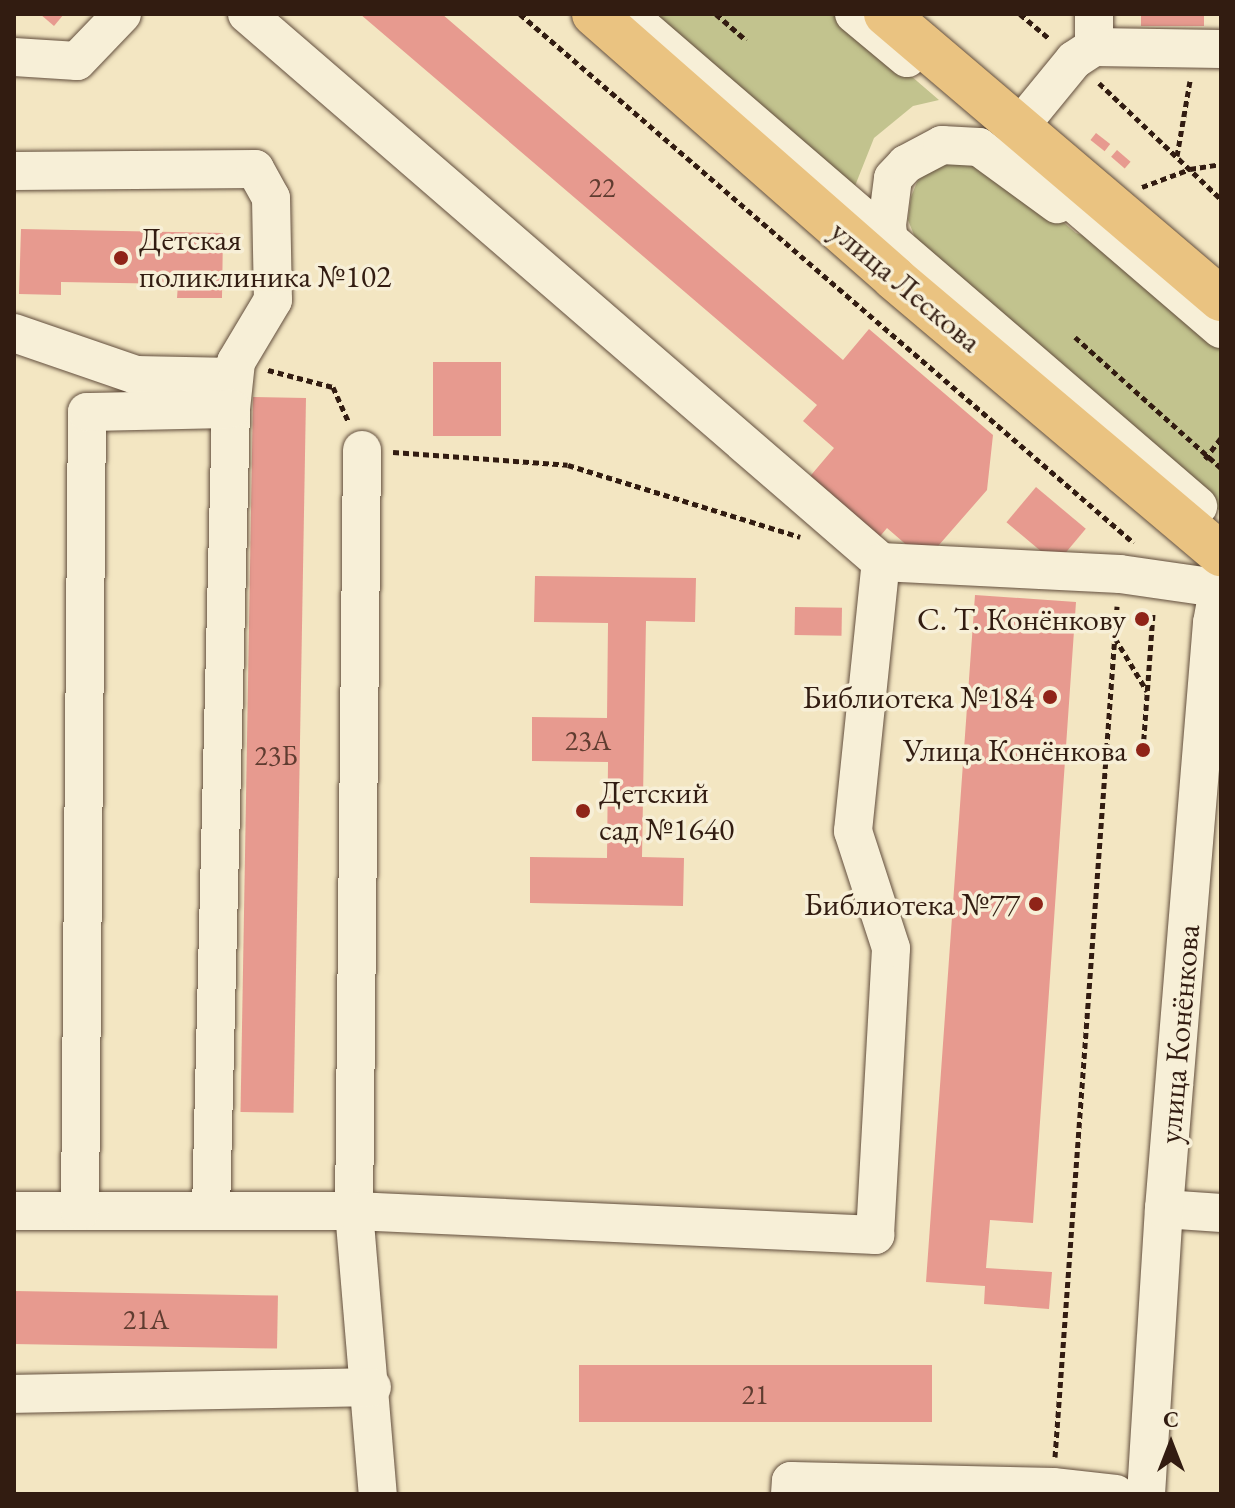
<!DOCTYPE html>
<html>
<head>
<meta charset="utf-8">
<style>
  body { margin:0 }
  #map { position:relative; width:1235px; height:1508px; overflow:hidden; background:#f3e6c2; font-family:"EB Garamond",serif }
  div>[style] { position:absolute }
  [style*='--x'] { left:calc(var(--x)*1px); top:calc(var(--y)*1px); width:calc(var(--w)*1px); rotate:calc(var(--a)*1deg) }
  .green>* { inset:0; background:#c2c38e }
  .building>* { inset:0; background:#e79a8f; transform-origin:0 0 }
  .path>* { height:5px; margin-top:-2.5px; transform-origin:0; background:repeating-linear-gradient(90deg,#321c11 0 6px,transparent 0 10px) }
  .roads { filter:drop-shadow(0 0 2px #624e3d) drop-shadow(0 0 2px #624e3d) }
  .minor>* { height:38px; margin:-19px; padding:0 19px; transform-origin:19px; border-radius:19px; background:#f7efd7 }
  .major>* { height:44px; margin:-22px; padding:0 22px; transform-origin:22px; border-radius:22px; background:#eac381 }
  .dots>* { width:22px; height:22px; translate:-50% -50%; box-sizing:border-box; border:4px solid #f7efd7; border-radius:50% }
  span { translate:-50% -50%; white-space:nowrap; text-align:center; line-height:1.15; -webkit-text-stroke:7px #f7efd7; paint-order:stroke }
  .number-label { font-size:28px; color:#5f3c30 }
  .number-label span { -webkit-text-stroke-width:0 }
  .poi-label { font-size:32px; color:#321c11 }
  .left { translate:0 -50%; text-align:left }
  .right { translate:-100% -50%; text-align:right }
  .street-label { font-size:32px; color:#321c11 }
  .frame { position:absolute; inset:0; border:16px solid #321c11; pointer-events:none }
  .north { position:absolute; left:1131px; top:1404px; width:80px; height:80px; -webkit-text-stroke:6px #f7efd7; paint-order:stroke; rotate:0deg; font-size:22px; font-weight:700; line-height:32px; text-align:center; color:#321c11 }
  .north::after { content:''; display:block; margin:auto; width:28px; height:36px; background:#321c11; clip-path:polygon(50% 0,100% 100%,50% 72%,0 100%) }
</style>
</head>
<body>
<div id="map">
  <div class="green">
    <div style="clip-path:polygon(638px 14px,839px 14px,939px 100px,913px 106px,874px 138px,851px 196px)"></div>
    <div style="clip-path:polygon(955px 158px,1005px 173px,1076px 233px,1102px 242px,1221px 343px,1221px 512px,922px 255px,908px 220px,911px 197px,917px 182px,934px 165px)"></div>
  </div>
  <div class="building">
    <div style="clip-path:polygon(40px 14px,64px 14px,54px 26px)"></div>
    <div style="clip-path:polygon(360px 14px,442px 14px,843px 360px,869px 329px,993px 435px,987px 490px,925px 561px,887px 528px,871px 547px,801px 487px,834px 448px,803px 421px,817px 405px)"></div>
    <div style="left:1141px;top:14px;width:63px;height:12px"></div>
    <div style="left:1096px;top:133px;width:18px;height:9px;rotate:38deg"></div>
    <div style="left:1117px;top:150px;width:18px;height:9px;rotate:41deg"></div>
    <div style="clip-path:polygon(21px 229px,223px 233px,222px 298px,177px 298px,178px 284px,61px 282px,61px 295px,19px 294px)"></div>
    <div style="left:433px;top:362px;width:68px;height:74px"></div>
    <div style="left:253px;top:397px;width:53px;height:715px;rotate:1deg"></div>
    <div style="left:1036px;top:487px;width:65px;height:46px;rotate:40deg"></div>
    <div style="clip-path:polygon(535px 576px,696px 578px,695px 622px,646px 621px,642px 857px,684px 858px,683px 906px,530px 903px,530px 857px,607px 858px,608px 762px,532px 761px,532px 717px,607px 718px,608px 623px,534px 622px)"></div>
    <div style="clip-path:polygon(975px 595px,1076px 602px,1033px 1223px,990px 1220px,986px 1268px,1052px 1272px,1049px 1309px,984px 1304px,985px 1286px,926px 1282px)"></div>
    <div style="left:795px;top:607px;width:47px;height:28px;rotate:1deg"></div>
    <div style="left:14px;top:1291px;width:264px;height:53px;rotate:1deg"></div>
    <div style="left:932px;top:1365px;width:57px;height:353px;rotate:90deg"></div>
  </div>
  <div class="path">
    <div style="--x:520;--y:14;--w:810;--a:40.75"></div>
    <div style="--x:716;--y:14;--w:40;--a:41"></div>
    <div style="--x:1020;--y:14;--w:39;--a:40"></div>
    <div style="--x:1099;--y:83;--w:168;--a:43.6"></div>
    <div style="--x:1177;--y:156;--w:76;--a:-80.2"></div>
    <div style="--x:1142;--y:187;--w:51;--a:-20.6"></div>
    <div style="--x:1190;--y:169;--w:31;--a:-9"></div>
    <div style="--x:1075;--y:337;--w:196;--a:41.9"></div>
    <div style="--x:268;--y:370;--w:67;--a:14.7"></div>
    <div style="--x:333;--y:387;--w:39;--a:66"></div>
    <div style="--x:393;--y:452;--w:175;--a:4.2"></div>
    <div style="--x:568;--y:465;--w:243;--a:17.2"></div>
    <div style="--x:1205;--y:459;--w:26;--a:-53"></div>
    <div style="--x:1115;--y:638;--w:62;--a:58.9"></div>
    <div style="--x:1143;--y:750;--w:137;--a:-85.8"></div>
    <div style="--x:1055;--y:1457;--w:853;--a:-85.83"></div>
  </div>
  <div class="roads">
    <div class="minor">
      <div style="--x:247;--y:14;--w:838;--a:40.84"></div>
      <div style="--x:881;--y:562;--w:239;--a:2.9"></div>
      <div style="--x:1120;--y:574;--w:98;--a:8.2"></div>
      <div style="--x:627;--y:14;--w:754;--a:40.75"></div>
      <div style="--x:854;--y:14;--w:69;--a:39.7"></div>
      <div style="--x:1094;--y:14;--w:33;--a:90"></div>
      <div style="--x:1094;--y:47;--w:127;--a:0.9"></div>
      <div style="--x:14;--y:57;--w:63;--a:3.6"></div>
      <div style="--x:77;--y:61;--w:65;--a:-46.2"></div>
      <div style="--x:1020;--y:126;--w:85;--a:-50.7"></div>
      <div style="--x:1074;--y:60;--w:24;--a:-33"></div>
      <div style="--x:14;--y:171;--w:241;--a:-0.5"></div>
      <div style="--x:255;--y:169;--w:33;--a:61"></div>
      <div style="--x:271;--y:198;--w:102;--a:88.9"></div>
      <div style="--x:273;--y:300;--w:72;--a:120.8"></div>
      <div style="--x:236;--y:362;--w:47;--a:96.1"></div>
      <div style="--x:231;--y:409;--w:799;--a:91.43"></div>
      <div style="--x:1044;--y:177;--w:233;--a:40.7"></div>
      <div style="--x:891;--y:258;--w:33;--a:-97"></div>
      <div style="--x:887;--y:225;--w:47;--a:-82.7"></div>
      <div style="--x:893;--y:178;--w:19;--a:-47"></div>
      <div style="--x:906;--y:164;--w:41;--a:-27.8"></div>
      <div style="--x:942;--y:145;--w:37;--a:3"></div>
      <div style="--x:979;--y:147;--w:97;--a:36.2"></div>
      <div style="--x:14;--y:333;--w:129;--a:19"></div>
      <div style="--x:136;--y:375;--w:98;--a:1.2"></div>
      <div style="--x:362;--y:450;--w:761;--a:90.6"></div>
      <div style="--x:354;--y:1211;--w:284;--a:85.2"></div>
      <div style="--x:1164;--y:1209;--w:57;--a:4"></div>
      <div style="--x:14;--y:1211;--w:340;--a:0"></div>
      <div style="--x:354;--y:1211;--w:522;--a:2.64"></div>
      <div style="--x:875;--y:1235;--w:287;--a:-86.8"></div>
      <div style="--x:891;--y:948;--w:123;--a:-108"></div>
      <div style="--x:853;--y:831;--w:270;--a:-84.1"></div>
      <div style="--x:80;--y:1211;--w:799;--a:-89.5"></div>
      <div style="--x:87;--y:412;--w:144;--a:-1.2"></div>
      <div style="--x:14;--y:1394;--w:358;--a:-1.1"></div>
      <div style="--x:790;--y:1494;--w:13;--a:-86"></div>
      <div style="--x:791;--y:1481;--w:262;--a:1.3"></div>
      <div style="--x:1053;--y:1487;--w:63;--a:6.3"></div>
      <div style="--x:1146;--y:1494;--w:286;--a:-86.4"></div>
      <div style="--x:1164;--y:1209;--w:588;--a:-85.32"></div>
      <div style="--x:1212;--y:623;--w:50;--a:-79.6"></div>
    </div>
    <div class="major">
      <div style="--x:594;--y:14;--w:400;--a:41.3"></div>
      <div style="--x:894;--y:278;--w:428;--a:40.2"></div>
      <div style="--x:886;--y:14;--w:440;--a:40.4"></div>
    </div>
  </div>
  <div class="dots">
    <div style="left:121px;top:258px;background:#8f2418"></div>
    <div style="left:1142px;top:619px;background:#8f2418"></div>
    <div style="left:1050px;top:697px;background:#8f2418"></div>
    <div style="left:1143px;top:750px;background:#8f2418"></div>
    <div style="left:583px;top:811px;background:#8f2418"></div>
    <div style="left:1036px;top:904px;background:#8f2418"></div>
  </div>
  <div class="number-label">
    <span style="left:602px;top:187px">22</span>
    <span style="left:588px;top:740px">23А</span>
    <span style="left:276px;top:755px">23Б</span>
    <span style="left:146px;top:1319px">21А</span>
    <span style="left:755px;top:1394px">21</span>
  </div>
  <div class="poi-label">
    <span class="left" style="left:139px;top:258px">Детская<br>поликлиника №102</span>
    <span class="right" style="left:1126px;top:619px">С. Т. Конёнкову</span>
    <span class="right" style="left:1034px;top:697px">Библиотека №184</span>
    <span class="right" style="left:1127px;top:750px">Улица Конёнкова</span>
    <span class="left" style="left:599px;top:811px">Детский<br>сад №1640</span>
    <span class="right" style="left:1020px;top:904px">Библиотека №77</span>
  </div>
  <div class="street-label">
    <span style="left:906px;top:286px;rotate:40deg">улица Лескова</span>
    <span style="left:1179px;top:1034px;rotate:-85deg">улица Конёнкова</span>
  </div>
  <div class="frame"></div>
  <div class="north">С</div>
</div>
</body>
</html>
